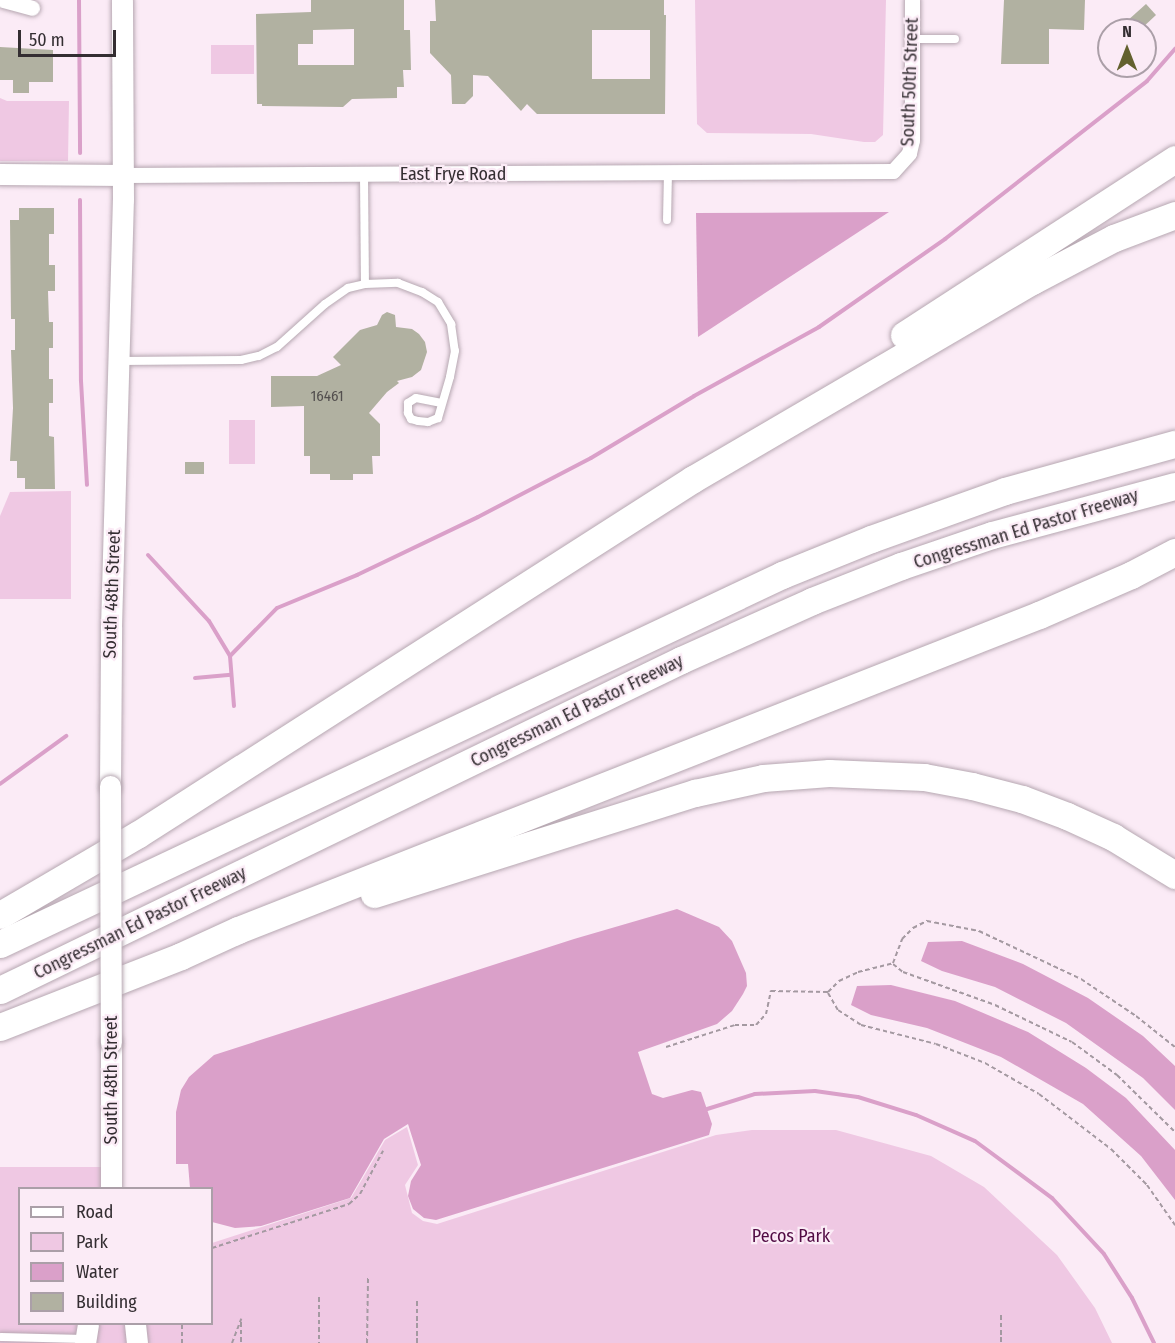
<!DOCTYPE html>
<html>
<head>
<meta charset="utf-8">
<style>
  body { margin:0 }
  #map { position:relative; width:1175px; height:1343px; overflow:hidden; background:#fbebf6; font-family:"Fira Sans Condensed",sans-serif }
  div>[style] { position:absolute }
  [style*='--x'] { left:calc(var(--x)*1px); top:calc(var(--y)*1px); width:calc(var(--w)*1px); rotate:calc(var(--a)*1deg) }
  .green>* { inset:0; background:#efc8e3; transform-origin:0 0 }
  .water>* { inset:0; background:#daa0c9 }
  .stream>* { height:4px; margin:-2px; padding:0 2px; transform-origin:2px; border-radius:2px; background:#daa0c9 }
  .building>* { inset:0; background:#b1b1a1; transform-origin:0 0 }
  .path>* { height:2px; margin-top:-1px; transform-origin:0; background:repeating-linear-gradient(90deg,#a499a1 0 4.5px,transparent 0 7.5px) }
  .roads { filter:drop-shadow(0 0 2px #b6a7b1) drop-shadow(0 0 2px #b6a7b1) }
  .lane>* { height:8px; margin:-4px; padding:0 4px; transform-origin:4px; border-radius:4px; background:#fff }
  .street>* { height:15px; margin:-7.5px; padding:0 7.5px; transform-origin:7.5px; border-radius:7.5px; background:#fff }
  .secondary>* { height:21px; margin:-10.5px; padding:0 10.5px; transform-origin:10.5px; border-radius:10.5px; background:#fff }
  .highway>* { height:27px; margin:-13.5px; padding:0 13.5px; transform-origin:13.5px; border-radius:13.5px; background:#fff }
  .bridges { filter:drop-shadow(0 0 2px #b6a7b1) drop-shadow(0 0 2px #b6a7b1) }
  .secondary-bridge>* { height:21px; margin:-10.5px; padding:0 10.5px; transform-origin:10.5px; border-radius:10.5px; background:#fff }
  span { translate:-50% -50%; white-space:nowrap; text-align:center; line-height:1.15; -webkit-text-stroke:4.5px #fbebf6; paint-order:stroke }
  .number-label { font-size:15px; color:#534f4e }
  .number-label span { -webkit-text-stroke-width:0 }
  .street-label { font-size:18px; color:#342e32 }
  .park-label { font-size:18px; color:#510c44 }
  .legend { position:absolute; left:18px; top:1187px; width:195px; height:138px; box-sizing:border-box; background:#fbebf6; border:2px solid #ab9fa8; margin:0; padding:8px 10px; list-style:none; font-size:18px; color:#342e32 }
  .legend li { display:flex; align-items:center; gap:12px; height:30px }
  .legend b { width:30px; border:2px solid #ab9fa8 }
  .north { position:absolute; left:1097px; top:18px; width:60px; height:60px; box-sizing:border-box; background:#fbebf6; border:2px solid #ab9fa8; border-radius:50%; rotate:0deg; font-size:16px; font-weight:700; line-height:24px; text-align:center; color:#342e32 }
  .north::after { content:''; display:block; margin:auto; width:21px; height:27px; background:#63612e; clip-path:polygon(50% 0,100% 100%,50% 72%,0 100%) }
  .scale { position:absolute; left:18px; top:30px; width:98px; height:27px; box-sizing:border-box; border:3px solid #342e32; border-top:0; padding-left:8px; font-size:18px; line-height:21px; white-space:nowrap; color:#342e32; -webkit-text-stroke:4px #fbebf6; paint-order:stroke }
</style>
</head>
<body>
<div id="map">
  <div class="green">
    <div style="clip-path:polygon(695px 0,886px 0,883px 135px,875px 142px,864px 142px,811px 134px,707px 133px,697px 124px)"></div>
    <div style="left:211px;top:45px;width:43px;height:29px"></div>
    <div style="clip-path:polygon(0 98px,7px 101px,69px 101px,68px 161px,0 161px)"></div>
    <div style="left:229px;top:420px;width:26px;height:44px"></div>
    <div style="clip-path:polygon(71px 491px,71px 599px,0 599px,0 516px,10px 492px)"></div>
    <div style="clip-path:polygon(407px 1127px,418px 1165px,405px 1185px,412px 1213px,423px 1221px,437px 1224px,716px 1135px,752px 1130px,836px 1130px,931px 1156px,984px 1187px,1057px 1255px,1095px 1308px,1112px 1343px,0 1343px,0 1167px,102px 1167px,102px 1188px,20px 1188px,20px 1324px,212px 1324px,212px 1243px,351px 1198px,385px 1140px)"></div>
  </div>
  <div class="water">
    <div style="clip-path:polygon(889px 212px,698px 337px,696px 213px)"></div>
    <div style="clip-path:polygon(677px 909px,719px 927px,732px 941px,746px 973px,747px 986px,743px 994px,732px 1011px,717px 1024px,638px 1052px,652px 1094px,663px 1098px,692px 1090px,701px 1092px,712px 1124px,709px 1135px,436px 1220px,424px 1218px,413px 1209px,408px 1196px,411px 1181px,421px 1165px,408px 1124px,384px 1139px,350px 1198px,261px 1226px,235px 1228px,212px 1222px,212px 1188px,190px 1188px,188px 1164px,176px 1164px,176px 1112px,181px 1090px,189px 1077px,214px 1055px,574px 939px)"></div>
    <div style="clip-path:polygon(962px 941px,1023px 964px,1088px 998px,1143px 1036px,1175px 1066px,1175px 1110px,1143px 1078px,1066px 1023px,995px 987px,942px 971px,921px 961px,928px 942px)"></div>
    <div style="clip-path:polygon(891px 985px,955px 1001px,1028px 1032px,1086px 1068px,1126px 1098px,1175px 1150px,1175px 1200px,1141px 1156px,1083px 1104px,1001px 1057px,927px 1028px,871px 1015px,851px 1005px,857px 986px)"></div>
  </div>
  <div class="stream">
    <div style="--x:79;--y:0;--w:153;--a:89.6"></div>
    <div style="--x:80;--y:200;--w:181;--a:89.7"></div>
    <div style="--x:81;--y:381;--w:104;--a:86.7"></div>
    <div style="--x:148;--y:555;--w:90;--a:47.3"></div>
    <div style="--x:209;--y:621;--w:41;--a:59"></div>
    <div style="--x:195;--y:678;--w:36;--a:-5"></div>
    <div style="--x:234;--y:706;--w:50;--a:-94.6"></div>
    <div style="--x:230;--y:656;--w:67;--a:-45.6"></div>
    <div style="--x:277;--y:608;--w:87;--a:-22.4"></div>
    <div style="--x:357;--y:575;--w:134;--a:-25.6"></div>
    <div style="--x:478;--y:517;--w:127;--a:-27.6"></div>
    <div style="--x:591;--y:458;--w:120;--a:-31"></div>
    <div style="--x:694;--y:396;--w:143;--a:-28.9"></div>
    <div style="--x:819;--y:327;--w:154;--a:-34.9"></div>
    <div style="--x:945;--y:239;--w:256;--a:-38"></div>
    <div style="--x:1147;--y:81;--w:43;--a:-48.8"></div>
    <div style="--x:0;--y:784;--w:82;--a:-36"></div>
    <div style="--x:704;--y:1110;--w:53;--a:-17.4"></div>
    <div style="--x:755;--y:1094;--w:60;--a:-2.9"></div>
    <div style="--x:815;--y:1091;--w:43;--a:7.9"></div>
    <div style="--x:858;--y:1097;--w:61;--a:17.2"></div>
    <div style="--x:916;--y:1115;--w:64;--a:23.8"></div>
    <div style="--x:975;--y:1141;--w:96;--a:36.5"></div>
    <div style="--x:1052;--y:1198;--w:76;--a:47.1"></div>
    <div style="--x:1104;--y:1254;--w:52;--a:57.5"></div>
    <div style="--x:1132;--y:1298;--w:50;--a:63.9"></div>
  </div>
  <div class="building">
    <div style="clip-path:polygon(evenodd,311px 0,404px 0,404px 30px,410px 30px,411px 70px,403px 70px,404px 87px,397px 87px,397px 98px,352px 99px,343px 107px,262px 106px,262px 104px,257px 104px,256px 14px,311px 12px,311px 0,354px 29px,354px 65px,298px 65px,298px 44px,313px 44px,313px 30px,354px 29px)"></div>
    <div style="clip-path:polygon(evenodd,435px 0,664px 0,664px 15px,666px 15px,665px 114px,537px 114px,527px 104px,521px 111px,488px 76px,473px 75px,473px 96px,465px 104px,452px 104px,451px 75px,430px 53px,430px 21px,436px 21px,435px 0,592px 30px,650px 30px,650px 79px,592px 79px,592px 30px)"></div>
    <div style="clip-path:polygon(1004px 0,1085px 0,1084px 30px,1049px 29px,1049px 64px,1001px 64px)"></div>
    <div style="clip-path:polygon(1146px 4px,1156px 15px,1140px 30px,1117px 30px)"></div>
    <div style="clip-path:polygon(0 47px,53px 50px,53px 82px,29px 82px,29px 93px,13px 93px,13px 80px,0 80px)"></div>
    <div style="clip-path:polygon(19px 208px,54px 208px,54px 234px,49px 234px,49px 265px,55px 265px,55px 291px,48px 291px,49px 322px,53px 322px,53px 348px,49px 348px,49px 379px,53px 379px,53px 403px,49px 403px,49px 436px,54px 437px,55px 489px,25px 489px,25px 478px,17px 478px,17px 461px,10px 461px,13px 408px,11px 350px,15px 350px,15px 319px,11px 319px,10px 220px,19px 220px)"></div>
    <div style="clip-path:polygon(387px 312px,395px 315px,396px 327px,412px 329px,419px 334px,425px 342px,427px 352px,421px 370px,412px 377px,397px 381px,399px 383px,387px 392px,369px 413px,380px 424px,380px 456px,372px 456px,373px 474px,353px 474px,353px 480px,330px 480px,330px 474px,310px 474px,310px 456px,304px 456px,304px 406px,271px 407px,271px 376px,317px 376px,341px 365px,333px 357px,360px 330px,377px 325px,382px 315px)"></div>
    <div style="left:204px;top:462px;width:12px;height:19px;rotate:90deg"></div>
  </div>
  <div class="path">
    <div style="--x:893;--y:964;--w:13;--a:39"></div>
    <div style="--x:903;--y:972;--w:98;--a:19.7"></div>
    <div style="--x:995;--y:1005;--w:85;--a:25.7"></div>
    <div style="--x:1072;--y:1042;--w:56;--a:36.3"></div>
    <div style="--x:1117;--y:1075;--w:81;--a:44.5"></div>
    <div style="--x:828;--y:993;--w:20;--a:60"></div>
    <div style="--x:838;--y:1010;--w:27;--a:33"></div>
    <div style="--x:861;--y:1025;--w:77;--a:14.2"></div>
    <div style="--x:936;--y:1044;--w:53;--a:21.2"></div>
    <div style="--x:985;--y:1063;--w:62;--a:29.9"></div>
    <div style="--x:1039;--y:1094;--w:91;--a:37.4"></div>
    <div style="--x:1111;--y:1149;--w:51;--a:45"></div>
    <div style="--x:1147;--y:1185;--w:49;--a:55"></div>
    <div style="--x:666;--y:1047;--w:72;--a:-17.7"></div>
    <div style="--x:735;--y:1025;--w:21;--a:0"></div>
    <div style="--x:756;--y:1025;--w:15;--a:-48"></div>
    <div style="--x:766;--y:1014;--w:24;--a:-78"></div>
    <div style="--x:771;--y:991;--w:57;--a:1"></div>
    <div style="--x:828;--y:992;--w:16;--a:-45"></div>
    <div style="--x:839;--y:981;--w:21;--a:-25"></div>
    <div style="--x:858;--y:972;--w:36;--a:-14"></div>
    <div style="--x:893;--y:963;--w:26;--a:-69"></div>
    <div style="--x:902;--y:939;--w:16;--a:-45"></div>
    <div style="--x:913;--y:928;--w:16;--a:-27"></div>
    <div style="--x:927;--y:921;--w:53;--a:10.9"></div>
    <div style="--x:979;--y:931;--w:113;--a:25.2"></div>
    <div style="--x:1081;--y:979;--w:66;--a:33.9"></div>
    <div style="--x:1136;--y:1016;--w:50;--a:38.5"></div>
    <div style="--x:212;--y:1248;--w:144;--a:-17.8"></div>
    <div style="--x:349;--y:1204;--w:15;--a:-42"></div>
    <div style="--x:360;--y:1194;--w:49;--a:-61.9"></div>
    <div style="--x:319;--y:1297;--w:46;--a:90"></div>
    <div style="--x:417;--y:1301;--w:42;--a:90"></div>
    <div style="--x:1001;--y:1315;--w:28;--a:90"></div>
    <div style="--x:241;--y:1322;--w:21;--a:90"></div>
    <div style="--x:182;--y:1324;--w:19;--a:90"></div>
    <div style="--x:232;--y:1343;--w:26;--a:-69"></div>
    <div style="--x:367;--y:1343;--w:65;--a:-89.1"></div>
  </div>
  <div class="roads">
    <div class="lane">
      <div style="--x:912;--y:39;--w:43;--a:0"></div>
      <div style="--x:364;--y:175;--w:109;--a:89.5"></div>
      <div style="--x:667;--y:220;--w:47;--a:-88.8"></div>
      <div style="--x:120;--y:361;--w:121;--a:-0.5"></div>
      <div style="--x:241;--y:360;--w:18;--a:-13"></div>
      <div style="--x:259;--y:356;--w:20;--a:-27"></div>
      <div style="--x:277;--y:347;--w:64;--a:-41.9"></div>
      <div style="--x:325;--y:304;--w:28;--a:-35"></div>
      <div style="--x:348;--y:288;--w:17;--a:-13"></div>
      <div style="--x:365;--y:284;--w:33;--a:-2"></div>
      <div style="--x:398;--y:283;--w:26;--a:21"></div>
      <div style="--x:422;--y:292;--w:19;--a:32"></div>
      <div style="--x:438;--y:302;--w:26;--a:59"></div>
      <div style="--x:451;--y:324;--w:27;--a:82"></div>
      <div style="--x:455;--y:351;--w:26;--a:101"></div>
      <div style="--x:450;--y:377;--w:43;--a:106.3"></div>
      <div style="--x:438;--y:418;--w:11;--a:158"></div>
      <div style="--x:428;--y:422;--w:10;--a:-174"></div>
      <div style="--x:418;--y:421;--w:7;--a:-164"></div>
      <div style="--x:411;--y:419;--w:7;--a:-117"></div>
      <div style="--x:408;--y:413;--w:10;--a:-90"></div>
      <div style="--x:408;--y:403;--w:9;--a:-32"></div>
      <div style="--x:416;--y:398;--w:26;--a:11"></div>
      <div style="--x:1;--y:1337;--w:83;--a:1.4"></div>
    </div>
    <div class="street">
      <div style="--x:3;--y:0;--w:30;--a:15"></div>
      <div style="--x:123;--y:175;--w:770;--a:-0.3"></div>
      <div style="--x:893;--y:171;--w:24;--a:-48"></div>
      <div style="--x:909;--y:153;--w:13;--a:-77"></div>
      <div style="--x:912;--y:140;--w:140;--a:-90"></div>
    </div>
    <div class="secondary">
      <div style="--x:0;--y:174;--w:123;--a:0.5"></div>
      <div style="--x:110;--y:786;--w:159;--a:-89.6"></div>
      <div style="--x:111;--y:627;--w:428;--a:-88.4"></div>
      <div style="--x:123;--y:199;--w:199;--a:-90.3"></div>
      <div style="--x:111;--y:1188;--w:146;--a:-90"></div>
      <div style="--x:135;--y:1324;--w:19;--a:84"></div>
      <div style="--x:85;--y:1343;--w:19;--a:-81"></div>
    </div>
    <div class="highway">
      <div style="--x:904;--y:335;--w:323;--a:-33"></div>
      <div style="--x:374;--y:894;--w:337;--a:-17.5"></div>
      <div style="--x:695;--y:793;--w:70;--a:-12.4"></div>
      <div style="--x:763;--y:778;--w:66;--a:-4.3"></div>
      <div style="--x:829;--y:773;--w:95;--a:2.4"></div>
      <div style="--x:924;--y:777;--w:49;--a:10.6"></div>
      <div style="--x:972;--y:786;--w:52;--a:14.6"></div>
      <div style="--x:1022;--y:799;--w:48;--a:20.7"></div>
      <div style="--x:1067;--y:816;--w:51;--a:24.5"></div>
      <div style="--x:1113;--y:837;--w:73;--a:31.5"></div>
      <div style="--x:0;--y:915;--w:159;--a:-30.3"></div>
      <div style="--x:137;--y:835;--w:660;--a:-32.63"></div>
      <div style="--x:693;--y:479;--w:393;--a:-30.3"></div>
      <div style="--x:1032;--y:281;--w:93;--a:-27.7"></div>
      <div style="--x:1114;--y:238;--w:65;--a:-20.7"></div>
      <div style="--x:0;--y:944;--w:865;--a:-25.26"></div>
      <div style="--x:782;--y:575;--w:96;--a:-22"></div>
      <div style="--x:871;--y:539;--w:142;--a:-19.7"></div>
      <div style="--x:1005;--y:491;--w:176;--a:-15.5"></div>
      <div style="--x:0;--y:990;--w:757;--a:-25.85"></div>
      <div style="--x:681;--y:660;--w:144;--a:-24.2"></div>
      <div style="--x:812;--y:601;--w:96;--a:-21.5"></div>
      <div style="--x:901;--y:566;--w:96;--a:-18.8"></div>
      <div style="--x:992;--y:535;--w:189;--a:-15"></div>
      <div style="--x:0;--y:1027;--w:194;--a:-21.4"></div>
      <div style="--x:181;--y:956;--w:63;--a:-24.5"></div>
      <div style="--x:238;--y:930;--w:861;--a:-21.47"></div>
      <div style="--x:1039;--y:615;--w:100;--a:-23.5"></div>
      <div style="--x:1131;--y:575;--w:50;--a:-27.6"></div>
    </div>
  </div>
  <div class="bridges">
    <div class="secondary-bridge">
      <div style="--x:110;--y:786;--w:256;--a:89.8"></div>
    </div>
  </div>
  <div class="number-label">
    <span style="left:327px;top:397px">16461</span>
  </div>
  <div class="street-label">
    <span style="left:910px;top:82px;rotate:-88deg">South 50th Street</span>
    <span style="left:453px;top:174px">East Frye Road</span>
    <span style="left:1026px;top:529px;rotate:-17deg">Congressman Ed Pastor Freeway</span>
    <span style="left:112px;top:594px;rotate:-88deg">South 48th Street</span>
    <span style="left:577px;top:711px;rotate:-26deg">Congressman Ed Pastor Freeway</span>
    <span style="left:140px;top:923px;rotate:-26deg">Congressman Ed Pastor Freeway</span>
    <span style="left:111px;top:1080px;rotate:-90deg">South 48th Street</span>
  </div>
  <div class="park-label">
    <span style="left:791px;top:1236px">Pecos Park</span>
  </div>
  <ul class="legend">
  <li><b style="height:8px;background:#fff"></b>Road</li>
  <li><b style="height:16px;background:#efc8e3"></b>Park</li>
  <li><b style="height:16px;background:#daa0c9"></b>Water</li>
  <li><b style="height:16px;background:#b1b1a1"></b>Building</li>
  </ul>
  <div class="north">N</div>
  <div class="scale">50 m</div>
</div>
</body>
</html>
